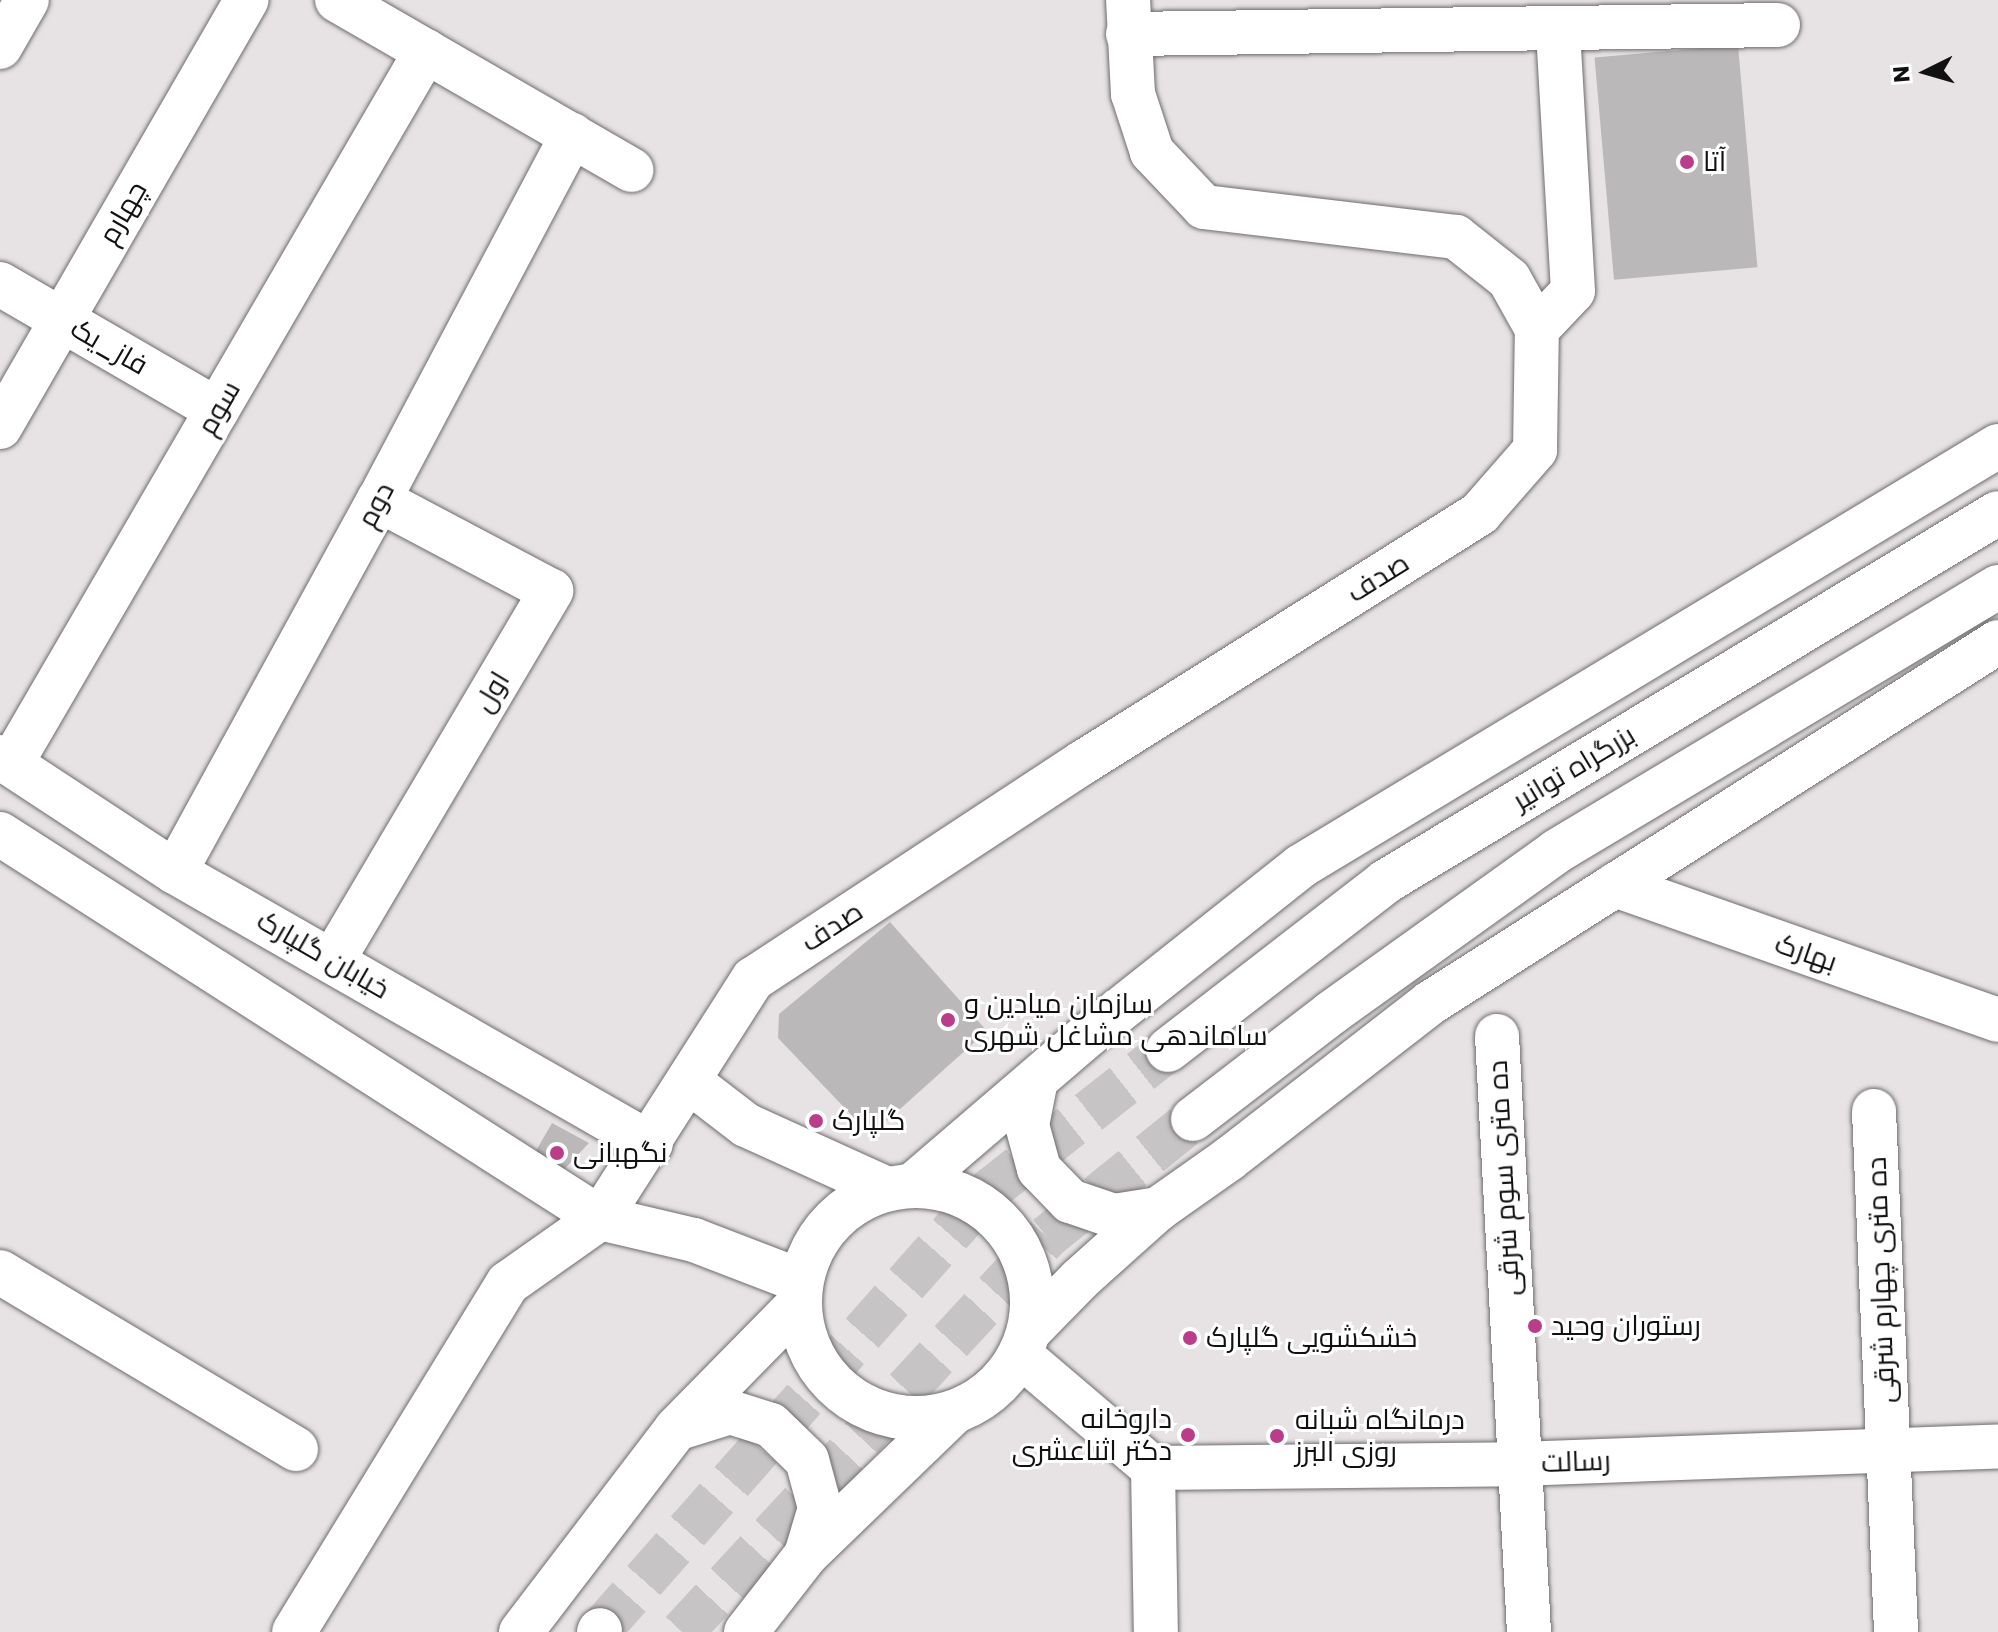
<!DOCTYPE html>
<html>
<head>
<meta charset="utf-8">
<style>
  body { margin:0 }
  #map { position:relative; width:1998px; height:1632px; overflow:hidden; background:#e7e3e5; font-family:Poppins,Cairo,sans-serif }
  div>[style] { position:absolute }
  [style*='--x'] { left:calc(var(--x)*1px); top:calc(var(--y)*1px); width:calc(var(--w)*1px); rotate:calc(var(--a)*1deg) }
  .building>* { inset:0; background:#bbb8b9; transform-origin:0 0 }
  .highway-tunnel>* { height:44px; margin-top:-22px; transform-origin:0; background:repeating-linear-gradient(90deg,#c7c4c5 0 44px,transparent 0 66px) }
  .roads { filter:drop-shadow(0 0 2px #6f6c6e) drop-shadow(0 0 2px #6f6c6e) }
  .street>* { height:44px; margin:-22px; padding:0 22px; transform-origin:22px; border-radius:22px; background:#fff }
  .secondary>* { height:44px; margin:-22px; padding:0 22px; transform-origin:22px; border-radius:22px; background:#fff }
  .highway>* { height:44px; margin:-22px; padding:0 22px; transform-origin:22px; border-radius:22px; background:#fff }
  .highway>.ring { margin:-22px; padding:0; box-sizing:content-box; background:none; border:44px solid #fff; border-radius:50% }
  .dots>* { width:22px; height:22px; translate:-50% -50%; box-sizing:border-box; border:4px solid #fff; border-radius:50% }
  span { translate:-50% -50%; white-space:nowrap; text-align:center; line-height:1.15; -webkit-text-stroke:6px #fff; paint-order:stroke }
  .poi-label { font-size:28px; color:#121112 }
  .left { translate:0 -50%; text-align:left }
  .right { translate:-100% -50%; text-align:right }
  .street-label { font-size:28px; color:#121112 }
  .north { position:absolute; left:1886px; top:32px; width:80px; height:80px; -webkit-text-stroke:6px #fff; paint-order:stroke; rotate:265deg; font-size:22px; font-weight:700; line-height:32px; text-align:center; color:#121112 }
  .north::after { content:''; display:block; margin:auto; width:28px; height:36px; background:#121112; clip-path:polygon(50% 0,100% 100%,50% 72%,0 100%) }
</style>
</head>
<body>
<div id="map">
  <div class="building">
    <div style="left:1738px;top:45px;width:223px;height:144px;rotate:85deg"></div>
    <div style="clip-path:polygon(890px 922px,987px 1031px,880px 1127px,858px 1122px,778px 1038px,779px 1014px)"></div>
    <div style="clip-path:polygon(552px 1123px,589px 1143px,554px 1180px,529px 1163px)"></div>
  </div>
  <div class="highway-tunnel">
    <div style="--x:600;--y:1630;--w:582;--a:-48.55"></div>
    <div style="--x:985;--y:1194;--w:233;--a:-38.2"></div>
    <div style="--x:682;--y:1632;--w:538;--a:-47.26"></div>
    <div style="--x:1047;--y:1237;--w:188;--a:-38.9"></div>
  </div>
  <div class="roads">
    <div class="street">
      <div style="--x:337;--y:0;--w:340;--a:30"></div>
      <div style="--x:1128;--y:34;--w:650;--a:-0.79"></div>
      <div style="--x:0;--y:47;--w:54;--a:-60.1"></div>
      <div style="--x:0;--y:284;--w:251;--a:30.1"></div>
      <div style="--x:1537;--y:329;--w:52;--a:-46.5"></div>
      <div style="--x:1573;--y:291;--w:263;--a:-93.3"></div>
      <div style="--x:0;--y:427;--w:493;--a:-60"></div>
      <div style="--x:11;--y:764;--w:825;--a:-59.8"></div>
      <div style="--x:175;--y:872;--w:424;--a:-61.3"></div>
      <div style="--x:379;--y:500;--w:413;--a:-62.1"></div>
      <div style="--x:1615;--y:885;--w:406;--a:19.4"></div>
      <div style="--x:333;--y:960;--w:429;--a:-59.4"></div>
      <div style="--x:551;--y:591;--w:195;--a:-152.1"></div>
      <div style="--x:1497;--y:1036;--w:597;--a:86.93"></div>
      <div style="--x:1874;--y:1111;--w:521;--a:87.58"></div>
      <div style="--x:0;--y:1272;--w:345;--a:30.9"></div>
      <div style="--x:1153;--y:1468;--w:365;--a:-0.6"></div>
      <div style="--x:1518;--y:1464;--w:480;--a:-2.1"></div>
      <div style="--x:294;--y:1632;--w:409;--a:-58.5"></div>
      <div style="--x:508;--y:1283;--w:113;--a:-35.2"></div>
    </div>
    <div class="secondary">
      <div style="--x:0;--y:757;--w:209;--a:33.3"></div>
      <div style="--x:175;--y:872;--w:548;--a:29.74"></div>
      <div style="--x:0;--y:834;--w:712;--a:32.62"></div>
      <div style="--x:600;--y:1218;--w:97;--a:13.2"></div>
      <div style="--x:694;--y:1240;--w:115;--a:21"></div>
      <div style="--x:690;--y:1082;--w:71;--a:37.5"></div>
      <div style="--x:746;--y:1125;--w:155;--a:24.4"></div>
      <div style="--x:600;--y:1218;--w:284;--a:-57.4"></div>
      <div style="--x:753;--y:979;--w:394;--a:-33.3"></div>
      <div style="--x:1082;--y:763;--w:470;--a:-32.1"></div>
      <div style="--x:1480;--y:513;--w:84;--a:-48.9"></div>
      <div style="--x:1535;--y:450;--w:121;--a:-89.1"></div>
      <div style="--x:1537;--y:329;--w:57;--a:-119.2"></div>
      <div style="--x:1509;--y:279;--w:68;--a:-141.6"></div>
      <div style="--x:1456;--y:237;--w:254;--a:-173.2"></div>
      <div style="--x:1204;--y:207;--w:76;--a:-133.4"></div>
      <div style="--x:1152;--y:152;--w:61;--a:-108.1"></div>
      <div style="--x:1133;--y:94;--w:94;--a:-93"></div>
      <div style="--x:1020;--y:1355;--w:175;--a:40.4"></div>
      <div style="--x:1153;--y:1468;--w:164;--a:89"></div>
    </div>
    <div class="highway">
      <div style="--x:1168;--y:1050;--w:274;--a:-37.7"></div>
      <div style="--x:1385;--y:882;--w:715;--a:-31.05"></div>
      <div style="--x:1036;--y:1080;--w:46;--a:101.3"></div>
      <div style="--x:1027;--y:1125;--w:46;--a:74.7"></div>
      <div style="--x:1039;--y:1169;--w:45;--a:45.9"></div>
      <div style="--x:1070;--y:1201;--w:46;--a:18.8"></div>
      <div style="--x:1114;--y:1216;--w:45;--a:-9"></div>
      <div style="--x:1193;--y:1119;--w:174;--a:-37.5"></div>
      <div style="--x:1331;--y:1013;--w:278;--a:-35.6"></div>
      <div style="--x:1557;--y:851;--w:514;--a:-30.91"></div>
      <div style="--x:913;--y:1185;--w:230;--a:-40.6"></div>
      <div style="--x:1088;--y:1035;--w:272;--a:-38.4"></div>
      <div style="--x:1301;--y:866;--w:814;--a:-31.07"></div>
      <div class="ring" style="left:800px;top:1186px;width:188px;height:188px"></div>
      <div style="--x:1030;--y:1330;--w:71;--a:-45.6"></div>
      <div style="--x:1080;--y:1279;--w:105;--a:-41.9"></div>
      <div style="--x:1158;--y:1209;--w:87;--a:-35.2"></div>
      <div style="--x:1229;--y:1159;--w:254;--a:-37.8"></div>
      <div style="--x:1430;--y:1003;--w:673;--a:-32.44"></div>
      <div style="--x:679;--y:1428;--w:53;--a:-17.4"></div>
      <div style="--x:730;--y:1412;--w:43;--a:17.6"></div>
      <div style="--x:771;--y:1425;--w:50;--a:44.2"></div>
      <div style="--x:807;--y:1460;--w:50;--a:74.8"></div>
      <div style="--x:820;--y:1508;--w:49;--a:106.6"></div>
      <div style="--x:521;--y:1632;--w:255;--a:-52.6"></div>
      <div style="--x:676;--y:1429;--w:175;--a:-45.5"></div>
      <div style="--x:599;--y:1632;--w:2;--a:-63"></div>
      <div style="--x:746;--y:1632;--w:98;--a:-52.1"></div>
      <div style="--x:806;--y:1555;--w:203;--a:-44"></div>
    </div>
  </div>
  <div class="dots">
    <div style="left:1687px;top:162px;background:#ba3d8b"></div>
    <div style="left:948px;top:1020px;background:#ba3d8b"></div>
    <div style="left:816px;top:1121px;background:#ba3d8b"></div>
    <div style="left:557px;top:1153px;background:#ba3d8b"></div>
    <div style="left:1535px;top:1326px;background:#ba3d8b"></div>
    <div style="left:1190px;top:1338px;background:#ba3d8b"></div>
    <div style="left:1188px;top:1435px;background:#ba3d8b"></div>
    <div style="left:1277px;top:1436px;background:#ba3d8b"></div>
  </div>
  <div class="poi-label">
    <span class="left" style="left:1703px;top:162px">آتا</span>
    <span class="left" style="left:964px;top:1020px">سازمان میادین و<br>ساماندهی مشاغل شهری</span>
    <span class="left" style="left:832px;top:1121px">گلپارک</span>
    <span class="left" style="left:573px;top:1153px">نگهبانی</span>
    <span class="left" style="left:1551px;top:1326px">رستوران وحید</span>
    <span class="left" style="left:1206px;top:1338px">خشکشویی گلپارک</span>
    <span class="right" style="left:1172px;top:1435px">داروخانه<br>دکتر اثناعشری</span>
    <span class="left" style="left:1295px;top:1436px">درمانگاه شبانه<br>روزی البرز</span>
  </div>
  <div class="street-label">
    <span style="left:123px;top:213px;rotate:-60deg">چهارم</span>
    <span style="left:109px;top:347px;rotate:30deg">فاز_یک</span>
    <span style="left:219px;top:408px;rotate:-60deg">سوم</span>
    <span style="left:376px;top:505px;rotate:-62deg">دوم</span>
    <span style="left:1378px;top:578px;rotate:-32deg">صدف</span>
    <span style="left:492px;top:692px;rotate:-59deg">اول</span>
    <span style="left:1574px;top:768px;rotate:-31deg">بزرگراه توانیر</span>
    <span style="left:832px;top:927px;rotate:-33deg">صدف</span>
    <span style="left:1806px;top:953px;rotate:19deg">بهارک</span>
    <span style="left:323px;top:955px;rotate:30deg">خیابان گلپارک</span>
    <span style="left:1504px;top:1178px;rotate:-93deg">ده متری سوم شرقی</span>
    <span style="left:1881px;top:1280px;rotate:-92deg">ده متری چهارم شرقی</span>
    <span style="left:1576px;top:1462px;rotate:-2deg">رسالت</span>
  </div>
  <div class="north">N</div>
</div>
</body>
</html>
